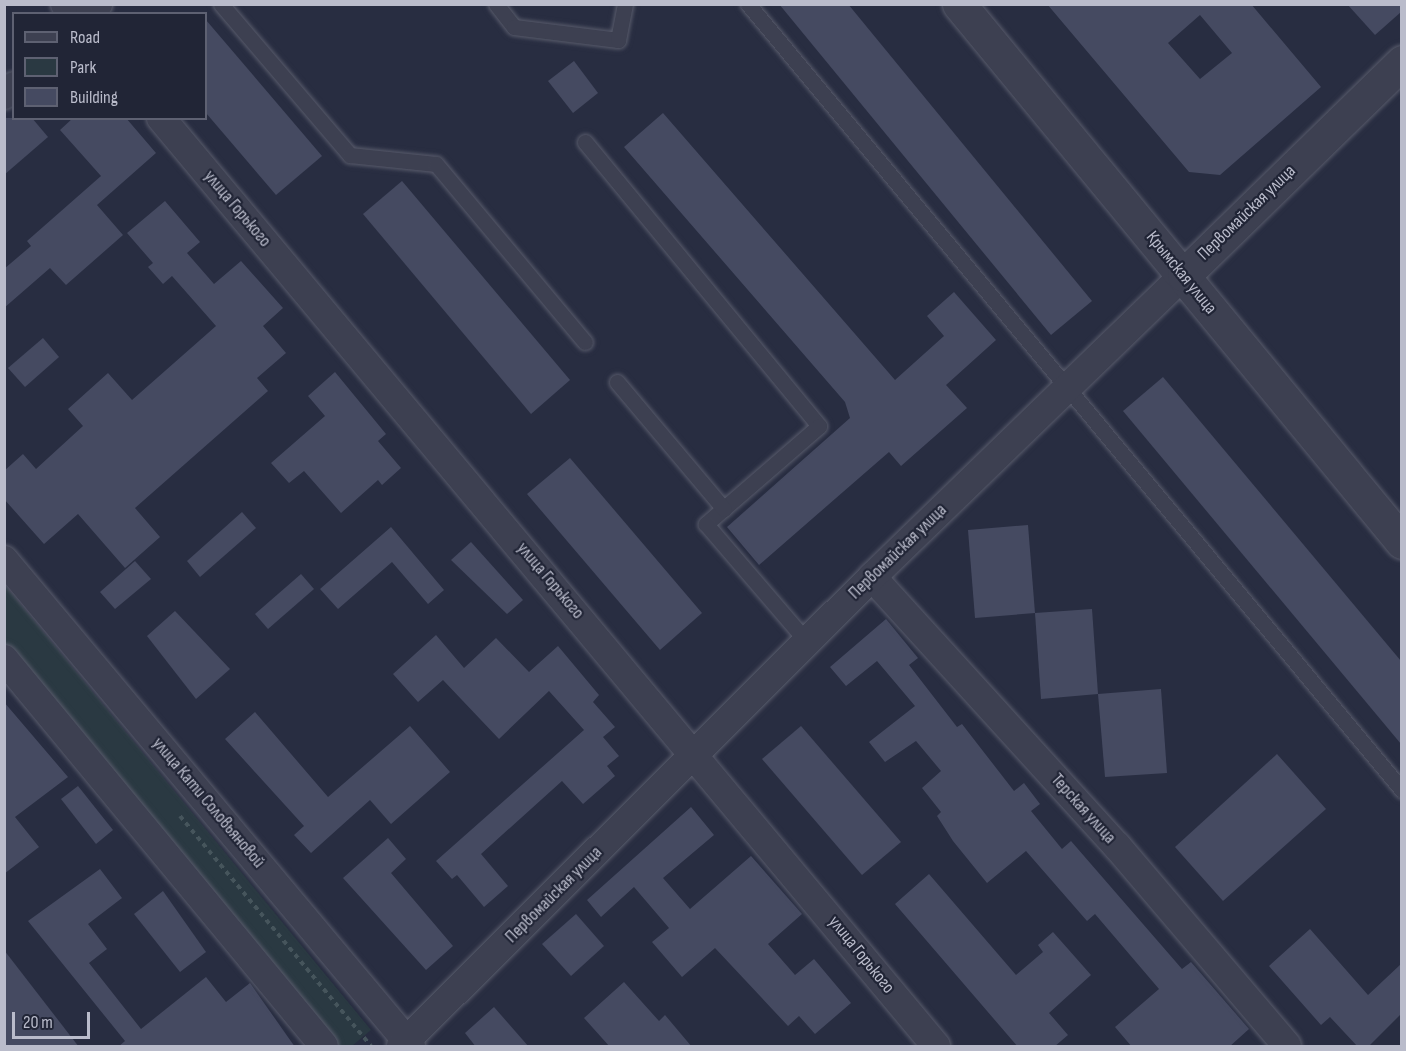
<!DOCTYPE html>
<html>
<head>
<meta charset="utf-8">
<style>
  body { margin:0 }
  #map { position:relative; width:1406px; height:1051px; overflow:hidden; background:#282d41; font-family:"Sofia Sans Condensed",sans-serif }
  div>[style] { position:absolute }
  .green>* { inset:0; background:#2a3942 }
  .building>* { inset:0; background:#454a61 }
  .path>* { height:4px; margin-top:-2px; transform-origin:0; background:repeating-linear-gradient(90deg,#46555c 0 4.5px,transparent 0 9px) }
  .roads { filter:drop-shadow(0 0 2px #585b6b) drop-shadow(0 0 2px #585b6b) }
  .service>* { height:15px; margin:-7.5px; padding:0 7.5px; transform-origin:7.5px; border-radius:7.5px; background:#3d4051 }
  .minor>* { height:28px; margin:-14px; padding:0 14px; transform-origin:14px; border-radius:14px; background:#3d4051 }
  .tertiary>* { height:33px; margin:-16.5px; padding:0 16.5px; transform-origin:16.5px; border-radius:16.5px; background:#3d4051 }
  span { translate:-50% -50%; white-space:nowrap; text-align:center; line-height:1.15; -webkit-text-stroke:4.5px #212536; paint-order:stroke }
  .street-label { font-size:18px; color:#babccb }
  .frame { position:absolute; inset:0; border:6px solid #babccb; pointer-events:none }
  .legend { position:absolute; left:12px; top:12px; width:195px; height:108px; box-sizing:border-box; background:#212536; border:2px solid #5e6172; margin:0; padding:8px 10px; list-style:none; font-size:18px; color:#babccb }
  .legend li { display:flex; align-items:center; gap:12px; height:30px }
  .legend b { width:30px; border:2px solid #5e6172 }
  .scale { position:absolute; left:12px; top:1012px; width:78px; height:27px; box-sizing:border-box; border:3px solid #babccb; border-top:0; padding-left:8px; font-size:18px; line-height:21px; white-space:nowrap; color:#babccb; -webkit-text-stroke:4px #212536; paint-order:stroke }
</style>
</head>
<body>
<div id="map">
  <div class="green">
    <div style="clip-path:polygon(4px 584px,371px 1030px,352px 1046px,339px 1046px,5px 643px)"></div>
  </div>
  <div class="building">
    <div style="clip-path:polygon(779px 4px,848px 4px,1092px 301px,1051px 335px)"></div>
    <div style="clip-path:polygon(evenodd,1047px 4px,1251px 4px,1321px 87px,1220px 175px,1189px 172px,1047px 4px,1200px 15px,1232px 53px,1200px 79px,1168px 43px,1200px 15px)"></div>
    <div style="clip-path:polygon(1347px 4px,1401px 4px,1401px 12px,1375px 35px)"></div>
    <div style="clip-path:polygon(206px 20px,322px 156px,276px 195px,206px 113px)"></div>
    <div style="clip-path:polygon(574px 61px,598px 93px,573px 113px,548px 81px)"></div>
    <div style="clip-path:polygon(663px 113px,895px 380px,944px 336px,927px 316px,954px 292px,996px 340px,946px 385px,967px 408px,901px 466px,889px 452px,759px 565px,727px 527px,850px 418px,845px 402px,624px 147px)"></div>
    <div style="clip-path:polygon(4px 118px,32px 118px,48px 137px,4px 175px)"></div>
    <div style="clip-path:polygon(73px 118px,126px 118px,156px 153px,97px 205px,123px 235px,66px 285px,50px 268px,4px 308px,4px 269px,31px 246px,27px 241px,101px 176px,60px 130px)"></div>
    <div style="clip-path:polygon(402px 181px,570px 380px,531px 414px,363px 214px)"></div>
    <div style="clip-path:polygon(165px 201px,200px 242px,187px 253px,214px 284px,241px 261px,283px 308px,263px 326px,286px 353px,257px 378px,268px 391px,135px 508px,160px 537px,125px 568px,78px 514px,44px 544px,4px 499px,4px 471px,23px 454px,36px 469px,83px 426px,68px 409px,108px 373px,132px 400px,216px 326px,172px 276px,163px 284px,148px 267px,153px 263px,127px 233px)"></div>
    <div style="clip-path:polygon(43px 338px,59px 357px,25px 387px,8px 368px)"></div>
    <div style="clip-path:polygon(335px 372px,386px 434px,378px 441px,401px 468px,382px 485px,378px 480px,341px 513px,304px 471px,289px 483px,271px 463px,325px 416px,308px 396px)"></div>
    <div style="clip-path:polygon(1163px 377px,1401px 661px,1401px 744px,1123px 411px)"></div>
    <div style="clip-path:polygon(570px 458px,702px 613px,660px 650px,527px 494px)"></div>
    <div style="clip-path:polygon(242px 512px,256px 528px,200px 577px,187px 561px)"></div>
    <div style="clip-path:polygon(1028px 525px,1035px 613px,975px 618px,968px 530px)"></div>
    <div style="clip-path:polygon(391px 527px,444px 590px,428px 604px,392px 562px,338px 609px,320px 589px)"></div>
    <div style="clip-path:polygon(471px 542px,523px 600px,507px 614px,451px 560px)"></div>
    <div style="clip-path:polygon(135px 561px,151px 579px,115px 609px,100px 592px)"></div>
    <div style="clip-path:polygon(301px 574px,314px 589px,268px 629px,255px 614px)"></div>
    <div style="clip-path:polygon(1092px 609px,1098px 694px,1041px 699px,1035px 613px)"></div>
    <div style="clip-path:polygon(175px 611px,230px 669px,196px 699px,147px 636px)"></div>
    <div style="clip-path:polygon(886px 619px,918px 658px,909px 665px,957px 727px,962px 724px,1014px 791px,1024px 783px,1040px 804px,1031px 811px,1062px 849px,1071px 841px,1182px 969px,1191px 962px,1249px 1029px,1229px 1047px,1132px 1047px,1115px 1027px,1159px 989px,1095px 914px,1087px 921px,1026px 851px,987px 883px,953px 841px,937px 816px,941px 812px,922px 788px,941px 771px,916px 741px,885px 762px,869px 742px,915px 706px,877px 661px,846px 686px,830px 667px)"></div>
    <div style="clip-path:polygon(436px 635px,464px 668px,496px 638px,529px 672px,558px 646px,599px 695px,593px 702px,615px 727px,603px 737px,619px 756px,607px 766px,615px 776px,583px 804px,562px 781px,481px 854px,508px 886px,484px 907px,457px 875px,452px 879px,436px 861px,584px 730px,549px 691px,499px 739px,443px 680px,418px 702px,393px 674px)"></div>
    <div style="clip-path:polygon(1161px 689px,1167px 773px,1105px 777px,1098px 694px)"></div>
    <div style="clip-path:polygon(4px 702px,68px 777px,15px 817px,39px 847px,4px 874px)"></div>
    <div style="clip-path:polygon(255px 712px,328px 797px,410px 726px,450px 772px,391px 824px,370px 800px,311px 853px,294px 835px,304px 826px,225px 739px)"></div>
    <div style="clip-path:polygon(801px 726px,901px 842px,862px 875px,762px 759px)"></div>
    <div style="clip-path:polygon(1277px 754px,1326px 809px,1223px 901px,1175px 847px)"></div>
    <div style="clip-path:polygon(78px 786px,113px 830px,96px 844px,61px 799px)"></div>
    <div style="clip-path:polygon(691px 807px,714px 835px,663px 878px,690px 909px,751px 856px,802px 914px,768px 944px,795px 975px,814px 959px,851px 1003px,815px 1034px,799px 1016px,788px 1026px,715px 948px,682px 977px,652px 942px,669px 928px,634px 887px,601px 917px,587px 900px)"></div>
    <div style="clip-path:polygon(388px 838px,406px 859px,391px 873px,453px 946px,426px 970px,343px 878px)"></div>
    <div style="clip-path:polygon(100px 869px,122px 898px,88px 924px,107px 949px,89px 963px,141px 1029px,206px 977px,226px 1002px,250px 983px,295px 1047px,118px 1047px,125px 1041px,28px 921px)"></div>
    <div style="clip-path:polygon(929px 874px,1016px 975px,1043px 952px,1038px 945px,1053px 932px,1091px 975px,1049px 1013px,1068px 1035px,1054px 1047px,1018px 1047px,895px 904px)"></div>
    <div style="clip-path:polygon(163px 891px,206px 952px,180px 972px,134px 914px)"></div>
    <div style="clip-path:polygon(576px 914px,604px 946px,571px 976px,542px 944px)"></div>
    <div style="clip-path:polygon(1310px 929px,1368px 995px,1401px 964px,1401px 1014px,1368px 1047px,1358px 1047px,1330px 1017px,1321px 1025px,1269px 966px)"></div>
    <div style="clip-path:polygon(4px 950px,79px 1047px,4px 1047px)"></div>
    <div style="clip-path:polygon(624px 982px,659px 1021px,665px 1015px,692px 1047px,610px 1047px,584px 1018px)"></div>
    <div style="clip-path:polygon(494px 1007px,529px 1047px,476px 1047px,465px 1033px)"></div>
  </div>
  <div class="path">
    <div style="left:180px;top:816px;width:299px;rotate:50.3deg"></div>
  </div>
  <div class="roads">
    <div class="service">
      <div style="left:221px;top:4px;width:199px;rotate:49.5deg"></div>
      <div style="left:350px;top:155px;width:86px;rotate:6deg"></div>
      <div style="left:436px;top:164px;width:232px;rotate:50.1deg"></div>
      <div style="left:496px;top:4px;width:29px;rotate:52deg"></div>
      <div style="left:514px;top:27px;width:105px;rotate:7.1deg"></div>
      <div style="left:618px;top:40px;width:37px;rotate:-79deg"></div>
      <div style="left:748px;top:4px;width:1023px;rotate:50.24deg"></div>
      <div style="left:585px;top:142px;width:368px;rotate:50.5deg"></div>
      <div style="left:819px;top:426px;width:150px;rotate:139.1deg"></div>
      <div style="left:706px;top:524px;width:155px;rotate:49.4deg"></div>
      <div style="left:617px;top:382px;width:166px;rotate:49.9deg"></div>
    </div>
    <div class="minor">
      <div style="left:65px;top:4px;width:12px;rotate:55deg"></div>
      <div style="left:90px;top:14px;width:13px;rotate:-51deg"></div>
      <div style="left:4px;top:95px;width:13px;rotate:-42deg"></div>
      <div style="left:161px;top:118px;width:1209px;rotate:50.13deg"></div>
      <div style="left:4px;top:560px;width:634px;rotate:50.06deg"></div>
      <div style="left:872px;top:577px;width:364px;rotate:47.7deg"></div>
      <div style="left:1117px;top:846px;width:262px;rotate:49.6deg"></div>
      <div style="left:4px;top:659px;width:502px;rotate:50.41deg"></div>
      <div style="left:401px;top:1046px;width:665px;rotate:-44.88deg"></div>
      <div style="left:872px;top:577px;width:434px;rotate:-44.1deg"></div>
    </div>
    <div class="tertiary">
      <div style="left:959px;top:4px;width:697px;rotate:50.53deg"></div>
      <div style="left:1184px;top:275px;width:305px;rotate:-44.3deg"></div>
    </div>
  </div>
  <div class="street-label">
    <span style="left:237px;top:209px;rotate:50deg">улица Горького</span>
    <span style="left:1247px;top:213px;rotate:-44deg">Первомайская улица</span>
    <span style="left:1181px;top:273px;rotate:51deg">Крымская улица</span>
    <span style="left:898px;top:552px;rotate:-44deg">Первомайская улица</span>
    <span style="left:550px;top:581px;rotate:50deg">улица Горького</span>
    <span style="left:208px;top:803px;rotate:50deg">улица Кати Соловьяновой</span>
    <span style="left:1083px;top:809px;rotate:48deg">Терская улица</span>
    <span style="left:554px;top:895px;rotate:-45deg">Первомайская улица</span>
    <span style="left:861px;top:955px;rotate:51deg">улица Горького</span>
  </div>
  <div class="frame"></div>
  <ul class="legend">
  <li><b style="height:8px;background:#3d4051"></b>Road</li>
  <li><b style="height:16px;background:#2a3942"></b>Park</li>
  <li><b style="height:16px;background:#454a61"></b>Building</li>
  </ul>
  <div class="scale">20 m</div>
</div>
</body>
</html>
